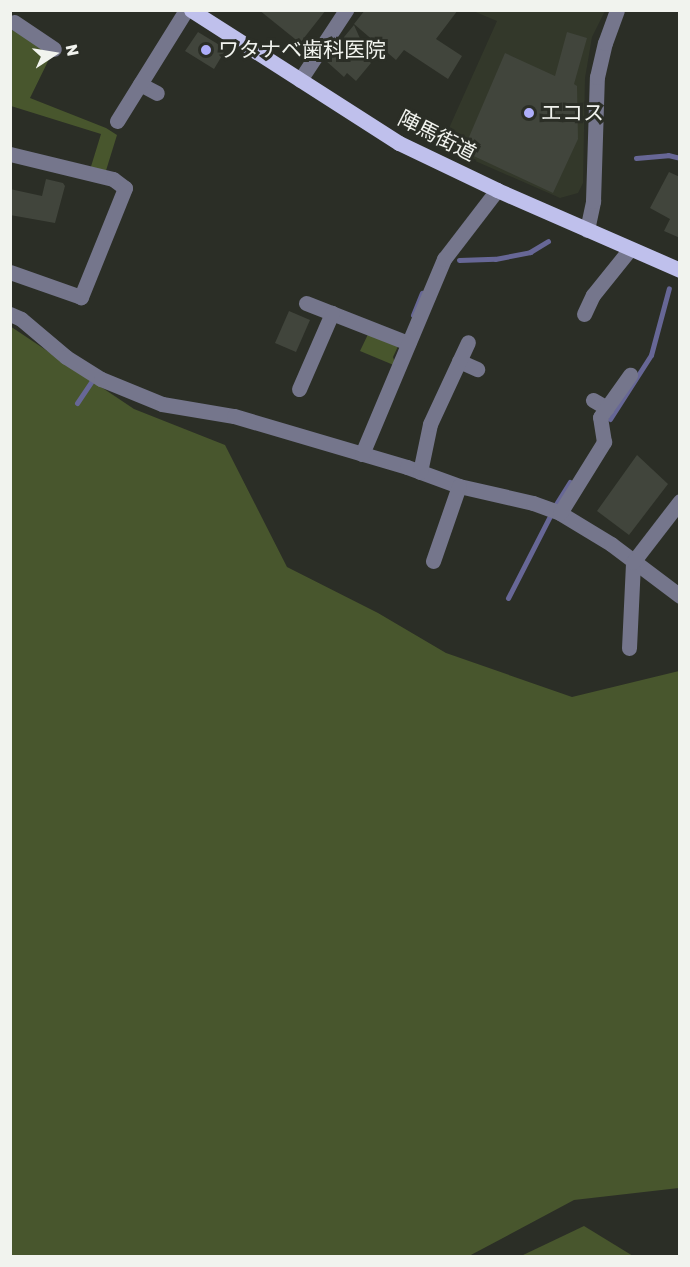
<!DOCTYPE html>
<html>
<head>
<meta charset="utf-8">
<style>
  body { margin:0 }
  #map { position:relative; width:690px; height:1267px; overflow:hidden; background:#2b2e26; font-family:Rubik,"Noto Sans JP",sans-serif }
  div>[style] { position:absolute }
  .built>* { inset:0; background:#33382a }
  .green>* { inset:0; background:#48562d }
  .stream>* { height:5px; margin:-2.5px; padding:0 2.5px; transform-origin:2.5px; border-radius:2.5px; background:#676796 }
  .building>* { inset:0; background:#41453c }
  .minor>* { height:15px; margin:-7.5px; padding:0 7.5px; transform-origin:7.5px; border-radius:7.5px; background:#75768c }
  .major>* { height:15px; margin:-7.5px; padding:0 7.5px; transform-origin:7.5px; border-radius:7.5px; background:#bfc0ec }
  .dots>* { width:16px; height:16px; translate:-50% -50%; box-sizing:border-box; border:3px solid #2b2e26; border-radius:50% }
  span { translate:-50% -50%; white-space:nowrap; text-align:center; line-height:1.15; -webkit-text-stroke:6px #2b2e26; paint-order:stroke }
  .poi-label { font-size:21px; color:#f1f3ee }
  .left { translate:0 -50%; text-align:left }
  .street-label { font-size:21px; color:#f1f3ee }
  .frame { position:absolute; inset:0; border:12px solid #f1f3ee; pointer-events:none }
  .north { position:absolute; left:24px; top:24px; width:60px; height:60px; -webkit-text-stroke:4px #2b2e26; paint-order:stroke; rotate:78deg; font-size:16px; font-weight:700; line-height:24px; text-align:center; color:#f1f3ee }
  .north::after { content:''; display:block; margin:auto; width:21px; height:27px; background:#f1f3ee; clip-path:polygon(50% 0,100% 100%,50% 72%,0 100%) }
</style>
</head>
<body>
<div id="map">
  <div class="built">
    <div style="clip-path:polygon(473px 11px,605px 11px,592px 37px,585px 78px,583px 183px,578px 193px,560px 198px,441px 146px,497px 21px)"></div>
  </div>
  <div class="green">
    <div style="clip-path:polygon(10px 29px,54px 49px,30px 98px,106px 128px,117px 135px,104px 177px,89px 173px,101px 134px,11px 106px)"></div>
    <div style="clip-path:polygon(10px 326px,134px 409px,225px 445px,287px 567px,378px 613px,446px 653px,572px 697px,679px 671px,679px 1188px,574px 1200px,469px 1256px,11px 1256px)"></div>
    <div style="clip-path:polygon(371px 328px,401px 340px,393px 357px,396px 366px,360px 351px)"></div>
    <div style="clip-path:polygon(584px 1226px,633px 1256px,521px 1256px)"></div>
  </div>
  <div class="stream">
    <div style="left:636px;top:158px;width:32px;rotate:-5deg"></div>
    <div style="left:668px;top:155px;width:12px;rotate:14deg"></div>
    <div style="left:459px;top:260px;width:36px;rotate:-2deg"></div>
    <div style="left:495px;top:259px;width:36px;rotate:-11deg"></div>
    <div style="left:530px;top:252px;width:21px;rotate:-31deg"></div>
    <div style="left:413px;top:315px;width:24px;rotate:-68deg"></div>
    <div style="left:77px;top:403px;width:29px;rotate:-56deg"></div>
    <div style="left:610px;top:419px;width:76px;rotate:-57.4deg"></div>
    <div style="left:651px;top:355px;width:69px;rotate:-75deg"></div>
    <div style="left:556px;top:504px;width:26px;rotate:-58deg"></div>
    <div style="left:508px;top:598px;width:94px;rotate:-62.9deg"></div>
  </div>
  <div class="building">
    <div style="clip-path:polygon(259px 10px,326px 10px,300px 43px)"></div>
    <div style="clip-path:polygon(365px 10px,458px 10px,436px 39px,462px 56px,448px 79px,404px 50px,396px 60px,354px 24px)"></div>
    <div style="clip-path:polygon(354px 25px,371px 63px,356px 81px,347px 73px,344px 77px,325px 60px)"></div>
    <div style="clip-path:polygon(198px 32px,226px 49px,214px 69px,185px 51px)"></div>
    <div style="clip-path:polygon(567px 32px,587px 38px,574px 84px,577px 86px,578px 139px,553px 193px,463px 151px,505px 53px,555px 76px)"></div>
    <div style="clip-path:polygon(669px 172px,680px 177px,680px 238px,664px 231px,670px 219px,650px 208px)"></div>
    <div style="clip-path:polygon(46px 179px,63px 183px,65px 186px,55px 223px,10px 215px,10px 189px,42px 196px)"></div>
    <div style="clip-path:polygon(289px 311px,310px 320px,296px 352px,275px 343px)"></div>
    <div style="clip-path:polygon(637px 455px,668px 484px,629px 535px,597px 511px)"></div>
  </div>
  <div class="minor">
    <div style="left:14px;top:22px;width:48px;rotate:34deg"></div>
    <div style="left:300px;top:80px;width:84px;rotate:-56.7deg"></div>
    <div style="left:140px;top:84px;width:19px;rotate:28deg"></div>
    <div style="left:117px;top:121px;width:131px;rotate:-58.1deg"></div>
    <div style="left:10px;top:154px;width:106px;rotate:13.6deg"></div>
    <div style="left:113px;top:179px;width:15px;rotate:37deg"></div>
    <div style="left:125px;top:188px;width:118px;rotate:112deg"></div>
    <div style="left:81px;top:297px;width:75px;rotate:-160.6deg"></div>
    <div style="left:587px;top:230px;width:30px;rotate:-78deg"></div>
    <div style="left:593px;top:201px;width:124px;rotate:-88.2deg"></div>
    <div style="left:597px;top:77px;width:35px;rotate:-77deg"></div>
    <div style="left:605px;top:43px;width:35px;rotate:-70deg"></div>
    <div style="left:306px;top:303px;width:110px;rotate:21.4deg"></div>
    <div style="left:10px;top:314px;width:12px;rotate:24deg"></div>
    <div style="left:21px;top:319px;width:59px;rotate:40.2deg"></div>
    <div style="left:66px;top:357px;width:41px;rotate:32.2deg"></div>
    <div style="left:101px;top:379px;width:66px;rotate:22.3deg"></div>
    <div style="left:162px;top:404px;width:73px;rotate:9.5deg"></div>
    <div style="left:234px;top:416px;width:180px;rotate:16.4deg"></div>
    <div style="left:407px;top:467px;width:55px;rotate:20.1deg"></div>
    <div style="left:459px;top:486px;width:76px;rotate:12.9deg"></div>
    <div style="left:533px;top:503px;width:29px;rotate:20deg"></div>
    <div style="left:560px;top:513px;width:60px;rotate:31.3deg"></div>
    <div style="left:611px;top:544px;width:86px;rotate:37deg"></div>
    <div style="left:584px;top:314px;width:21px;rotate:-65deg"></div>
    <div style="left:593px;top:295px;width:59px;rotate:-51.2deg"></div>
    <div style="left:459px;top:361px;width:20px;rotate:24deg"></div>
    <div style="left:299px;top:389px;width:83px;rotate:-66.5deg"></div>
    <div style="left:593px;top:400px;width:16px;rotate:30deg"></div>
    <div style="left:362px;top:454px;width:212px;rotate:-67.2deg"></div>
    <div style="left:444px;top:259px;width:87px;rotate:-52.5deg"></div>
    <div style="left:420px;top:472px;width:49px;rotate:-78.2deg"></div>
    <div style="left:430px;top:424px;width:90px;rotate:-65.1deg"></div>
    <div style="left:560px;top:513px;width:84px;rotate:-58.2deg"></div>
    <div style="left:604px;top:442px;width:25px;rotate:-99deg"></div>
    <div style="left:600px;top:417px;width:52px;rotate:-54.5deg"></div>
    <div style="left:433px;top:561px;width:79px;rotate:-70.9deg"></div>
    <div style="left:629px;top:648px;width:86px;rotate:-87.3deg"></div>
    <div style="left:633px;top:562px;width:77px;rotate:-52.4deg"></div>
  </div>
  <div class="major">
    <div style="left:191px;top:10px;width:247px;rotate:32.6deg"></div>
    <div style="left:399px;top:143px;width:109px;rotate:25.6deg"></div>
    <div style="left:497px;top:190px;width:200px;rotate:23.6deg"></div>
  </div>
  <div class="dots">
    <div style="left:206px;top:50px;background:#aeaefa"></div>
    <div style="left:529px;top:113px;background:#aeaefa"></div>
  </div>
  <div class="poi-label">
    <span class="left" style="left:218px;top:50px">ワタナベ歯科医院</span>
    <span class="left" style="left:541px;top:113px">エコス</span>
  </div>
  <div class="street-label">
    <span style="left:437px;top:136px;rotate:27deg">陣馬街道</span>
  </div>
  <div class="frame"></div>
  <div class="north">N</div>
</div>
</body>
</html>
